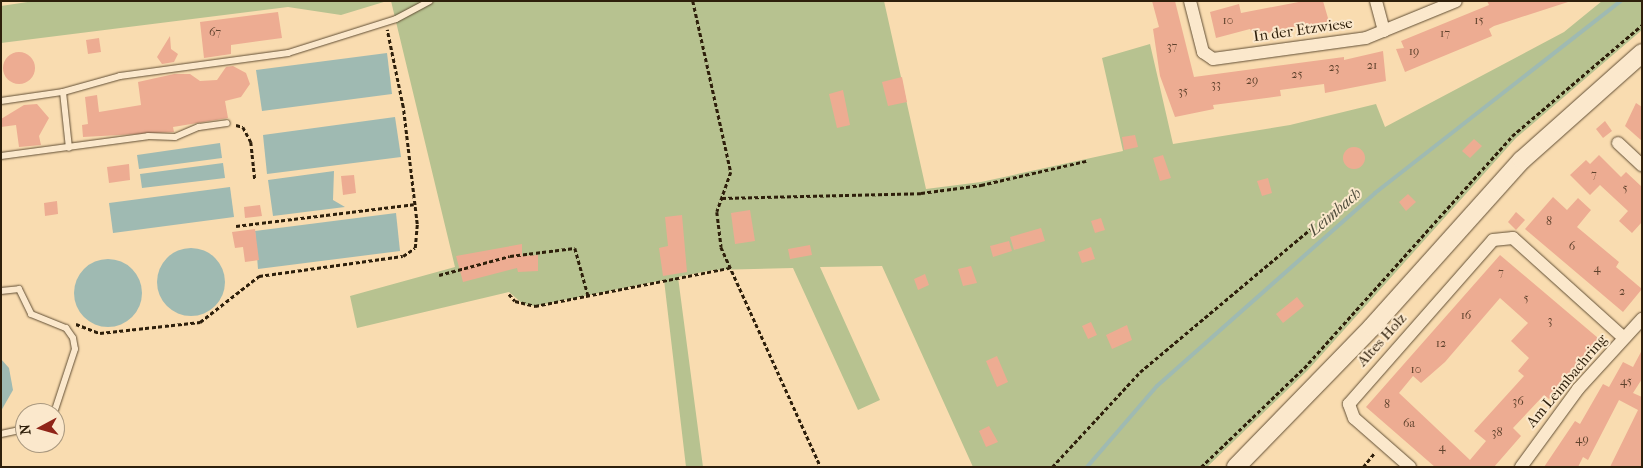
<!DOCTYPE html>
<html>
<head>
<meta charset="utf-8">
<style>
  body { margin:0 }
  #map { position:relative; width:1643px; height:468px; overflow:hidden; background:#f9dcb0; font-family:"IM FELL French Canon",serif }
  div>[style] { position:absolute }
  .green>* { inset:0; background:#b7c290 }
  .water>* { inset:0; background:#9fbab2 }
  .round { border-radius:50% }
  .stream>* { height:4px; margin:-2px; padding:0 2px; transform-origin:2px; border-radius:2px; background:#9fbab2 }
  .building>* { inset:0; background:#edac92 }
  .path>* { height:2.5px; margin-top:-1.25px; transform-origin:0; background:repeating-linear-gradient(90deg,#2e1f0b 0 4px,transparent 0 6.5px) }
  .roads { filter:drop-shadow(0 0 1px #614e34) drop-shadow(0 0 1px #614e34) }
  .service>* { height:6px; margin:-3px; padding:0 3px; transform-origin:3px; border-radius:3px; background:#fbe8cc }
  .minor>* { height:12px; margin:-6px; padding:0 6px; transform-origin:6px; border-radius:6px; background:#fbe8cc }
  .secondary>* { height:18px; margin:-9px; padding:0 9px; transform-origin:9px; border-radius:9px; background:#fbe8cc }
  span { translate:-50% -50%; white-space:nowrap; text-align:center; line-height:1.15; -webkit-text-stroke:4px #fbe8cc; paint-order:stroke }
  .number-label { font-size:12px; color:#5e422d }
  .number-label span { -webkit-text-stroke-width:0 }
  .street-label { font-size:15px; color:#2e1f0b }
  .water-label { font-size:16px; color:#504e3d; font-style:italic }
  .frame { position:absolute; inset:0; border:2px solid #2e1f0b; pointer-events:none }
  .north { position:absolute; left:15px; top:403px; width:50px; height:50px; box-sizing:border-box; background:#fbe8cc; border:1px solid #a9987f; border-radius:50%; rotate:264deg; font-size:14px; font-weight:700; line-height:20px; text-align:center; color:#2e1f0b }
  .north::after { content:''; display:block; margin:auto; width:18px; height:22px; background:#8f2418; clip-path:polygon(50% 0,100% 100%,50% 72%,0 100%) }
</style>
</head>
<body>
<div id="map">
  <div class="green">
    <div style="clip-path:polygon(34px 1px,387px 1px,341px 15px,288px 7px,1px 43px,1px 6px)"></div>
    <div style="clip-path:polygon(391px 1px,884px 1px,926px 189px,981px 182px,1123px 151px,1102px 58px,1150px 44px,1173px 144px,1290px 125px,1376px 104px,1385px 127px,1564px 32px,1602px 1px,1642px 1px,1642px 30px,1516px 138px,1308px 370px,1207px 467px,973px 467px,882px 266px,820px 267px,880px 400px,858px 410px,793px 268px,713px 270px,678px 277px,703px 467px,686px 467px,664px 280px,535px 306px,523px 304px,509px 292px,357px 328px,350px 296px,455px 267px)"></div>
  </div>
  <div class="water">
    <div style="clip-path:polygon(387px 53px,392px 94px,262px 111px,256px 70px)"></div>
    <div style="clip-path:polygon(395px 117px,401px 157px,267px 174px,263px 135px)"></div>
    <div style="clip-path:polygon(220px 143px,222px 158px,139px 169px,137px 155px)"></div>
    <div style="clip-path:polygon(223px 163px,225px 178px,142px 188px,140px 174px)"></div>
    <div style="clip-path:polygon(334px 171px,333px 200px,345px 207px,273px 216px,268px 180px)"></div>
    <div style="clip-path:polygon(230px 187px,234px 217px,113px 233px,109px 203px)"></div>
    <div style="clip-path:polygon(396px 213px,400px 251px,258px 269px,255px 231px)"></div>
    <div class="round" style="left:157px;top:248px;width:68px;height:68px"></div>
    <div class="round" style="left:74px;top:259px;width:68px;height:68px"></div>
    <div style="clip-path:polygon(1px 359px,9px 368px,13px 390px,1px 411px)"></div>
  </div>
  <div class="stream">
    <div style="left:1087px;top:467px;width:107px;rotate:-49.2deg"></div>
    <div style="left:1157px;top:386px;width:291px;rotate:-41.5deg"></div>
    <div style="left:1375px;top:193px;width:312px;rotate:-38deg"></div>
  </div>
  <div class="building">
    <div style="clip-path:polygon(1152px 1px,1175px 1px,1194px 77px,1344px 57px,1344px 60px,1383px 51px,1386px 81px,1325px 93px,1324px 84px,1280px 90px,1281px 96px,1213px 105px,1214px 109px,1175px 117px,1160px 76px,1153px 29px,1159px 27px)"></div>
    <div style="clip-path:polygon(1304px 1px,1323px 1px,1330px 25px,1300px 32px,1298px 26px,1255px 36px,1250px 29px,1216px 38px,1210px 12px,1239px 4px,1241px 13px)"></div>
    <div style="clip-path:polygon(1487px 1px,1568px 2px,1494px 26px,1489px 29px,1492px 36px,1405px 72px,1396px 49px,1404px 48px,1401px 41px,1489px 5px)"></div>
    <div style="clip-path:polygon(278px 12px,282px 38px,231px 45px,231px 54px,204px 58px,200px 22px)"></div>
    <div style="clip-path:polygon(170px 36px,171px 49px,178px 54px,174px 62px,162px 64px,157px 57px)"></div>
    <div style="clip-path:polygon(99px 38px,101px 52px,88px 54px,86px 40px)"></div>
    <div class="round" style="left:3px;top:52px;width:32px;height:32px"></div>
    <div style="clip-path:polygon(233px 66px,246px 73px,250px 84px,241px 97px,225px 101px,228px 118px,173px 127px,174px 132px,83px 137px,82px 125px,88px 124px,85px 97px,97px 95px,99px 112px,141px 105px,138px 82px,174px 74px,190px 74px,200px 81px,217px 80px,226px 67px)"></div>
    <div style="clip-path:polygon(902px 77px,907px 102px,888px 106px,882px 82px)"></div>
    <div style="clip-path:polygon(843px 90px,850px 125px,837px 128px,829px 94px)"></div>
    <div style="clip-path:polygon(1636px 103px,1642px 107px,1642px 141px,1625px 126px)"></div>
    <div style="clip-path:polygon(37px 104px,49px 118px,39px 136px,41px 145px,19px 147px,16px 125px,1px 127px,1px 119px,24px 105px)"></div>
    <div style="clip-path:polygon(1605px 121px,1612px 131px,1603px 138px,1596px 129px)"></div>
    <div style="clip-path:polygon(1135px 135px,1138px 147px,1124px 150px,1122px 137px)"></div>
    <div style="clip-path:polygon(1474px 139px,1482px 146px,1470px 158px,1462px 151px)"></div>
    <div class="round" style="left:1343px;top:147px;width:22px;height:22px"></div>
    <div style="clip-path:polygon(1163px 155px,1171px 178px,1160px 181px,1153px 158px)"></div>
    <div style="clip-path:polygon(1599px 155px,1621px 177px,1626px 172px,1642px 187px,1642px 222px,1632px 233px,1619px 221px,1628px 211px,1600px 185px,1590px 195px,1570px 175px,1586px 160px,1590px 164px)"></div>
    <div style="clip-path:polygon(129px 164px,130px 180px,109px 183px,107px 167px)"></div>
    <div style="clip-path:polygon(354px 175px,356px 193px,343px 195px,341px 176px)"></div>
    <div style="clip-path:polygon(1268px 178px,1272px 193px,1262px 196px,1257px 181px)"></div>
    <div style="clip-path:polygon(1408px 194px,1416px 202px,1406px 211px,1399px 202px)"></div>
    <div style="clip-path:polygon(1553px 197px,1567px 210px,1578px 198px,1591px 210px,1577px 227px,1619px 262px,1616px 267px,1642px 289px,1623px 312px,1525px 229px)"></div>
    <div style="clip-path:polygon(57px 201px,58px 214px,45px 216px,44px 203px)"></div>
    <div style="clip-path:polygon(260px 205px,262px 216px,245px 218px,244px 207px)"></div>
    <div style="clip-path:polygon(750px 210px,755px 241px,735px 244px,731px 213px)"></div>
    <div style="clip-path:polygon(1516px 212px,1525px 220px,1516px 230px,1508px 222px)"></div>
    <div style="clip-path:polygon(682px 215px,687px 272px,663px 276px,659px 248px,668px 246px,665px 217px)"></div>
    <div style="clip-path:polygon(1101px 218px,1105px 230px,1095px 233px,1091px 221px)"></div>
    <div style="clip-path:polygon(1041px 228px,1045px 241px,1014px 250px,1010px 237px)"></div>
    <div style="clip-path:polygon(255px 229px,259px 260px,245px 262px,243px 247px,235px 248px,232px 232px)"></div>
    <div style="clip-path:polygon(1009px 241px,1012px 251px,993px 257px,990px 246px)"></div>
    <div style="clip-path:polygon(522px 244px,522px 256px,538px 255px,538px 271px,518px 272px,517px 268px,463px 282px,456px 256px)"></div>
    <div style="clip-path:polygon(810px 245px,812px 255px,790px 259px,788px 249px)"></div>
    <div style="clip-path:polygon(1091px 247px,1095px 259px,1082px 263px,1078px 252px)"></div>
    <div style="clip-path:polygon(evenodd,1500px 255px,1598px 338px,1549px 399px,1544px 395px,1513px 428px,1521px 436px,1494px 467px,1435px 467px,1366px 407px,1500px 255px,1500px 298px,1528px 323px,1511px 341px,1529px 358px,1518px 371px,1524px 376px,1474px 431px,1486px 441px,1470px 460px,1399px 393px,1413px 376px,1421px 383px,1445px 362px,1500px 298px)"></div>
    <div style="clip-path:polygon(971px 266px,977px 283px,963px 286px,958px 269px)"></div>
    <div style="clip-path:polygon(925px 274px,929px 285px,918px 290px,914px 279px)"></div>
    <div style="clip-path:polygon(1297px 297px,1304px 306px,1283px 323px,1276px 314px)"></div>
    <div style="clip-path:polygon(1091px 322px,1097px 335px,1088px 339px,1082px 326px)"></div>
    <div style="clip-path:polygon(1127px 325px,1132px 340px,1112px 349px,1106px 335px)"></div>
    <div style="clip-path:polygon(1642px 350px,1642px 379px,1633px 393px,1642px 397px,1642px 467px,1610px 467px,1638px 410px,1619px 400px,1588px 460px,1583px 457px,1578px 467px,1544px 467px,1575px 421px,1580px 424px,1603px 384px,1609px 387px,1623px 362px,1633px 367px)"></div>
    <div style="clip-path:polygon(997px 356px,1008px 382px,997px 387px,986px 361px)"></div>
    <div style="clip-path:polygon(989px 426px,998px 442px,986px 447px,979px 431px)"></div>
  </div>
  <div class="path">
    <div style="left:693px;top:1px;width:175px;rotate:77.5deg"></div>
    <div style="left:731px;top:172px;width:42px;rotate:109.3deg"></div>
    <div style="left:717px;top:212px;width:35px;rotate:83deg"></div>
    <div style="left:721px;top:247px;width:242px;rotate:65.6deg"></div>
    <div style="left:236px;top:125px;width:7px;rotate:16deg"></div>
    <div style="left:243px;top:127px;width:17px;rotate:62deg"></div>
    <div style="left:251px;top:142px;width:38px;rotate:84deg"></div>
    <div style="left:722px;top:198px;width:199px;rotate:-1.4deg"></div>
    <div style="left:921px;top:193px;width:61px;rotate:-7.6deg"></div>
    <div style="left:981px;top:185px;width:108px;rotate:-12.9deg"></div>
    <div style="left:236px;top:226px;width:179px;rotate:-7deg"></div>
    <div style="left:439px;top:275px;width:73px;rotate:-15deg"></div>
    <div style="left:510px;top:256px;width:65px;rotate:-7deg"></div>
    <div style="left:575px;top:248px;width:49px;rotate:74.5deg"></div>
    <div style="left:509px;top:294px;width:9px;rotate:49deg"></div>
    <div style="left:515px;top:301px;width:21px;rotate:14deg"></div>
    <div style="left:535px;top:306px;width:198px;rotate:-11.1deg"></div>
    <div style="left:76px;top:324px;width:26px;rotate:21deg"></div>
    <div style="left:100px;top:333px;width:101px;rotate:-6.3deg"></div>
    <div style="left:200px;top:322px;width:75px;rotate:-37.9deg"></div>
    <div style="left:259px;top:276px;width:145px;rotate:-7.9deg"></div>
    <div style="left:403px;top:256px;width:14px;rotate:-34deg"></div>
    <div style="left:415px;top:248px;width:24px;rotate:-85deg"></div>
    <div style="left:417px;top:224px;width:118px;rotate:-96.8deg"></div>
    <div style="left:403px;top:107px;width:79px;rotate:-101.7deg"></div>
    <div style="left:1052px;top:467px;width:129px;rotate:-47.2deg"></div>
    <div style="left:1140px;top:372px;width:227px;rotate:-40deg"></div>
    <div style="left:1201px;top:467px;width:143px;rotate:-43.9deg"></div>
    <div style="left:1304px;top:368px;width:312px;rotate:-48.1deg"></div>
    <div style="left:1512px;top:136px;width:171px;rotate:-40.5deg"></div>
    <div style="left:1363px;top:467px;width:19px;rotate:-51deg"></div>
  </div>
  <div class="roads">
    <div class="service">
      <div style="left:63px;top:92px;width:56px;rotate:83.9deg"></div>
      <div style="left:1px;top:101px;width:63px;rotate:-8.3deg"></div>
      <div style="left:63px;top:92px;width:59px;rotate:-15.7deg"></div>
      <div style="left:120px;top:76px;width:170px;rotate:-7.8deg"></div>
      <div style="left:288px;top:53px;width:113px;rotate:-17.5deg"></div>
      <div style="left:396px;top:19px;width:38px;rotate:-28deg"></div>
      <div style="left:1px;top:156px;width:148px;rotate:-7.7deg"></div>
      <div style="left:148px;top:136px;width:27px;rotate:2deg"></div>
      <div style="left:175px;top:137px;width:26px;rotate:-23deg"></div>
      <div style="left:199px;top:127px;width:28px;rotate:-8deg"></div>
      <div style="left:1px;top:291px;width:18px;rotate:-6deg"></div>
      <div style="left:19px;top:289px;width:28px;rotate:64deg"></div>
      <div style="left:31px;top:314px;width:38px;rotate:22deg"></div>
      <div style="left:66px;top:328px;width:12px;rotate:55deg"></div>
      <div style="left:73px;top:338px;width:11px;rotate:80deg"></div>
      <div style="left:75px;top:349px;width:67px;rotate:108.2deg"></div>
      <div style="left:1px;top:434px;width:25px;rotate:-12deg"></div>
    </div>
    <div class="minor">
      <div style="left:1190px;top:1px;width:53px;rotate:75.7deg"></div>
      <div style="left:1203px;top:52px;width:12px;rotate:35deg"></div>
      <div style="left:1213px;top:59px;width:154px;rotate:-7.8deg"></div>
      <div style="left:1366px;top:38px;width:97px;rotate:-22.3deg"></div>
      <div style="left:1376px;top:1px;width:31px;rotate:75deg"></div>
      <div style="left:1618px;top:143px;width:33px;rotate:43deg"></div>
      <div style="left:1410px;top:467px;width:74px;rotate:-138.8deg"></div>
      <div style="left:1354px;top:418px;width:15px;rotate:-110deg"></div>
      <div style="left:1349px;top:404px;width:218px;rotate:-48.7deg"></div>
      <div style="left:1493px;top:240px;width:20px;rotate:-6deg"></div>
      <div style="left:1513px;top:238px;width:149px;rotate:42deg"></div>
      <div style="left:1521px;top:467px;width:97px;rotate:-53.8deg"></div>
      <div style="left:1578px;top:389px;width:95px;rotate:-47.6deg"></div>
    </div>
    <div class="secondary">
      <div style="left:1236px;top:467px;width:195px;rotate:-45.8deg"></div>
      <div style="left:1372px;top:327px;width:224px;rotate:-48.1deg"></div>
      <div style="left:1522px;top:160px;width:161px;rotate:-41.7deg"></div>
    </div>
  </div>
  <div class="number-label">
    <span style="left:1228px;top:21px">10</span>
    <span style="left:1479px;top:21px">15</span>
    <span style="left:215px;top:33px">67</span>
    <span style="left:1445px;top:34px">17</span>
    <span style="left:1172px;top:47px">37</span>
    <span style="left:1414px;top:52px">19</span>
    <span style="left:1372px;top:66px">21</span>
    <span style="left:1334px;top:68px">23</span>
    <span style="left:1297px;top:75px">25</span>
    <span style="left:1252px;top:81px">29</span>
    <span style="left:1216px;top:85px">33</span>
    <span style="left:1183px;top:92px">35</span>
    <span style="left:1594px;top:175px">7</span>
    <span style="left:1625px;top:189px">5</span>
    <span style="left:1549px;top:222px">8</span>
    <span style="left:1572px;top:247px">6</span>
    <span style="left:1597px;top:269px">4</span>
    <span style="left:1501px;top:273px">7</span>
    <span style="left:1622px;top:292px">2</span>
    <span style="left:1526px;top:299px">5</span>
    <span style="left:1466px;top:316px">16</span>
    <span style="left:1550px;top:321px">3</span>
    <span style="left:1441px;top:344px">12</span>
    <span style="left:1416px;top:370px">10</span>
    <span style="left:1626px;top:382px">45</span>
    <span style="left:1518px;top:402px">36</span>
    <span style="left:1387px;top:405px">8</span>
    <span style="left:1409px;top:424px">6a</span>
    <span style="left:1497px;top:433px">38</span>
    <span style="left:1582px;top:440px">49</span>
    <span style="left:1442px;top:448px">4</span>
  </div>
  <div class="street-label">
    <span style="left:1303px;top:30px;rotate:-8deg">In der Etzwiese</span>
    <span style="left:1382px;top:340px;rotate:-48deg">Altes Holz</span>
    <span style="left:1567px;top:381px;rotate:-50deg">Am Leimbachring</span>
  </div>
  <div class="water-label">
    <span style="left:1335px;top:212px;rotate:-41deg">Leimbach</span>
  </div>
  <div class="frame"></div>
  <div class="north">N</div>
</div>
</body>
</html>
